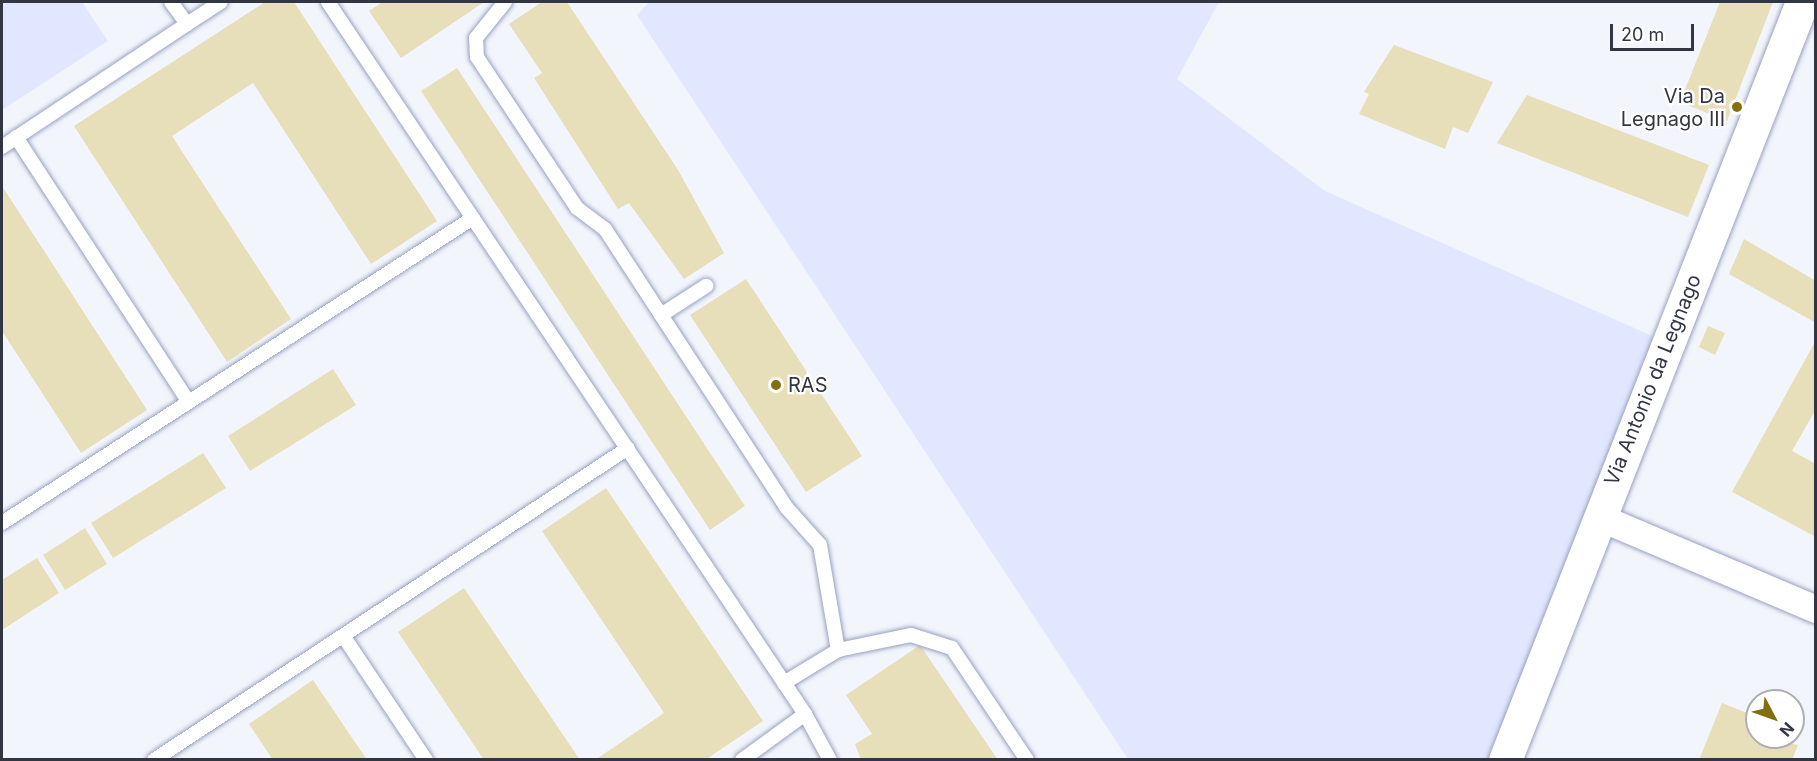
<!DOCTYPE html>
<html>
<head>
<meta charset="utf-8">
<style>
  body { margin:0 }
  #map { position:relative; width:1817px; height:761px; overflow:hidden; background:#f3f5fc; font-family:Inter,sans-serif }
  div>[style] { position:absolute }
  .green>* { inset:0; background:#e0e7ff }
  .building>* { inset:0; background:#e7deba }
  .roads { filter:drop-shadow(0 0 2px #98a1c1) drop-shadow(0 0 2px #98a1c1) }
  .lane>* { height:14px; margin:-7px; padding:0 7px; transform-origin:7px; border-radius:7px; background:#fff }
  .street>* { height:27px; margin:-13.5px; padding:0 13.5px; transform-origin:13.5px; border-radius:13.5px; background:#fff }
  .secondary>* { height:33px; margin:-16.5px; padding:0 16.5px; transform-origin:16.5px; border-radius:16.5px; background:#fff }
  .dots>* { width:16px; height:16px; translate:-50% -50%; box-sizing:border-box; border:3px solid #fff; border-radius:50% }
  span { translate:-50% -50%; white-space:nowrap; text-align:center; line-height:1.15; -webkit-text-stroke:4.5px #fff; paint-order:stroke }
  .poi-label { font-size:20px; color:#323643 }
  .right { translate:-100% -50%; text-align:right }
  .left { translate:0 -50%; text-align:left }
  .street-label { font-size:20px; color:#323643 }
  .frame { position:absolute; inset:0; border:3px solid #323643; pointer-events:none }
  .north { position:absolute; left:1745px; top:689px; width:60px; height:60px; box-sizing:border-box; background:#fff; border:2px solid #adafb4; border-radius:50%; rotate:131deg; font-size:16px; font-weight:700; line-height:24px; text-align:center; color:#323643 }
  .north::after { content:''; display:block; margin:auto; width:21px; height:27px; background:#846f0f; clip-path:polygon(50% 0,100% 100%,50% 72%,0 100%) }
  .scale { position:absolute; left:1610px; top:24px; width:84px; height:27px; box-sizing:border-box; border:3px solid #323643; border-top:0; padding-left:8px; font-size:18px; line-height:21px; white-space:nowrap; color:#323643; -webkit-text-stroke:4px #fff; paint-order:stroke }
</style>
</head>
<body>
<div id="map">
  <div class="green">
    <div style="clip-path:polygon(2px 2px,82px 2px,108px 41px,2px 110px)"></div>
    <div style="clip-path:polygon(649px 2px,1219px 2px,1177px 79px,1325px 191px,1659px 339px,1494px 759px,1128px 759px,637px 15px)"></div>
  </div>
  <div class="building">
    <div style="clip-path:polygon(265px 2px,294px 2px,437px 221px,371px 264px,253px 83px,172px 136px,291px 319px,227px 362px,74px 126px)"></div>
    <div style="clip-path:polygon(383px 2px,484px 2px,401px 58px,369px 11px)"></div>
    <div style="clip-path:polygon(542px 2px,567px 2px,678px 170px,724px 253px,684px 279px,629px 203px,618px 209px,534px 78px,542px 73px,509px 24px)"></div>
    <div style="clip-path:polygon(1720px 2px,1773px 2px,1727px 121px,1680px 102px)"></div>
    <div style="clip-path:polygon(1394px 45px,1493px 82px,1468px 133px,1453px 127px,1445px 149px,1359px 114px,1369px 94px,1364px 92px)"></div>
    <div style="clip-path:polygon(457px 68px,745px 506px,710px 530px,421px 91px)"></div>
    <div style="clip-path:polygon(1527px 95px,1709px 165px,1688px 217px,1497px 143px)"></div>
    <div style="clip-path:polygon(2px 186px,147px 410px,81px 453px,2px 331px)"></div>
    <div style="clip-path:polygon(1744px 239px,1816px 281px,1816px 323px,1729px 274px)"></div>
    <div style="clip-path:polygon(746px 279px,862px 456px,806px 492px,690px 315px)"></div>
    <div style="clip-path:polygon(1708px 326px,1725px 333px,1715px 355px,1699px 347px)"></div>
    <div style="clip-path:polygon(1816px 340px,1816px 409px,1792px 451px,1816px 464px,1816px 537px,1732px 492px)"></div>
    <div style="clip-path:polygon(333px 369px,356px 405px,250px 471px,228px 436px)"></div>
    <div style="clip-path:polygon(203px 453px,226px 488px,113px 558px,91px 523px)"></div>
    <div style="clip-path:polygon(606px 488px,763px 721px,705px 760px,595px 760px,664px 713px,542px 531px)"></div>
    <div style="clip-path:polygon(85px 528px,107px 564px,65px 590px,43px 555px)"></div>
    <div style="clip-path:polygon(37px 558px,59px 593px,2px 630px,2px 580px)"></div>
    <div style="clip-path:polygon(464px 588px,580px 760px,484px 760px,398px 632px)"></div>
    <div style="clip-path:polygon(920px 645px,998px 760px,861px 760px,855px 744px,872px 734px,846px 695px)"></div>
    <div style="clip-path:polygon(313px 680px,367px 760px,273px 760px,249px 724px)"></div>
    <div style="clip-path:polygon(1722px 703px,1757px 717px,1757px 737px,1798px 745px,1792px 760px,1699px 760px)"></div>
  </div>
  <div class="roads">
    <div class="lane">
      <div style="left:328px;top:2px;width:857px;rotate:56.18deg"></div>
      <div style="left:505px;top:2px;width:46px;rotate:128.9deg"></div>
      <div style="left:476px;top:38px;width:19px;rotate:87deg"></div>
      <div style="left:477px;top:57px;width:181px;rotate:56.5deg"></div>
      <div style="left:577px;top:208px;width:35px;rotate:37deg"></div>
      <div style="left:605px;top:229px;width:332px;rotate:56.9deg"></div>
      <div style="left:786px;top:507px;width:51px;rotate:48.2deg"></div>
      <div style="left:820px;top:545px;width:107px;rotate:80.3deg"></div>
      <div style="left:187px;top:24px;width:40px;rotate:-32.9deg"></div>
      <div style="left:16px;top:137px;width:316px;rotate:56.9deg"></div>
      <div style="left:2px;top:147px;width:222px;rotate:-33.6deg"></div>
      <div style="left:187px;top:24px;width:27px;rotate:-126deg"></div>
      <div style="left:661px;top:315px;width:54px;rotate:-32.8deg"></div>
      <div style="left:2px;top:523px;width:561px;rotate:-32.93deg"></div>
      <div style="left:344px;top:637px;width:148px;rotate:56.3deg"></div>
      <div style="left:784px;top:683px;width:63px;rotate:-31.4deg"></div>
      <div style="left:838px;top:650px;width:75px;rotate:-11.6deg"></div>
      <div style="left:911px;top:635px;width:43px;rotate:17.6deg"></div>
      <div style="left:952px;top:648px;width:135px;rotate:56.2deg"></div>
      <div style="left:154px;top:760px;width:567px;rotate:-33.35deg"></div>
      <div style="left:742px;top:760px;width:78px;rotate:-36.1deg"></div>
      <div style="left:805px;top:714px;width:52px;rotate:61.5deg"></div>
    </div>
    <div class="street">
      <div style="left:1599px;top:517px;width:236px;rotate:23deg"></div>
    </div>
    <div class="secondary">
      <div style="left:1505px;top:760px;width:814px;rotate:-68.6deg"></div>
    </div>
  </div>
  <div class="dots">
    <div style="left:1737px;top:107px;background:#846f0f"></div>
    <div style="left:776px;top:385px;background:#846f0f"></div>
  </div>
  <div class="poi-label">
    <span class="right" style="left:1725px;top:108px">Via Da<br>Legnago III</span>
    <span class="left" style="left:788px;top:385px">RAS</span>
  </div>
  <div class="street-label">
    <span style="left:1653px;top:380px;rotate:-68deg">Via Antonio da Legnago</span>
  </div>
  <div class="frame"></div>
  <div class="north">N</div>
  <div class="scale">20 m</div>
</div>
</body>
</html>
